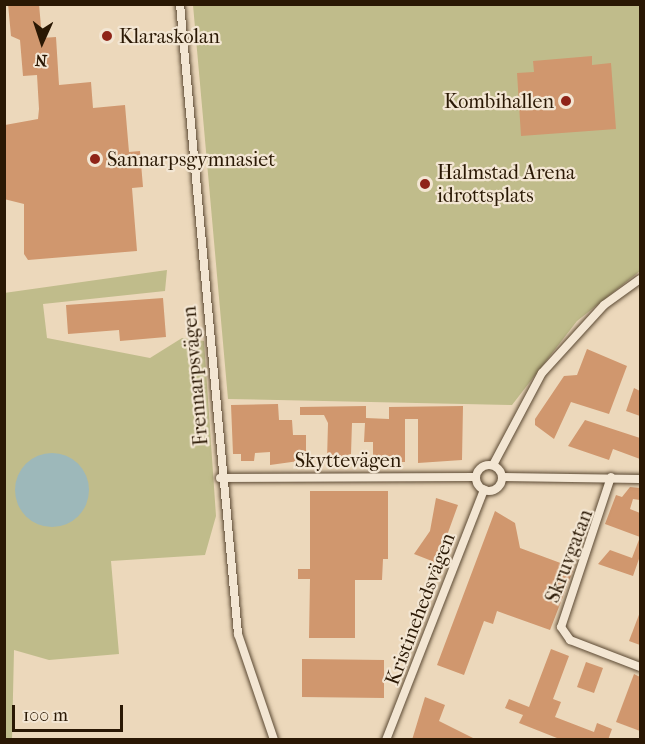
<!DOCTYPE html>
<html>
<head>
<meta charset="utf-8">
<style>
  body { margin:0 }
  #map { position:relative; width:645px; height:744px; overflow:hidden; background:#ecd8bb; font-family:"IM FELL French Canon",serif }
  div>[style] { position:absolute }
  .green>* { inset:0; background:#c0bc8b }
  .water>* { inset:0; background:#9db8ba }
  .round { border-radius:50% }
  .building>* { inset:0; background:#d0976e }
  .roads { filter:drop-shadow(0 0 2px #5a4832) drop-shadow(0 0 2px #5a4832) }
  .minor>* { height:8px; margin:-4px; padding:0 4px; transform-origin:4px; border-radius:4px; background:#f3e6d3 }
  .minor>.ring { margin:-4px; padding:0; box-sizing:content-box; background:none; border:8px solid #f3e6d3; border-radius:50% }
  .dots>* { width:16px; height:16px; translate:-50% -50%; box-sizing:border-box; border:3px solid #f3e6d3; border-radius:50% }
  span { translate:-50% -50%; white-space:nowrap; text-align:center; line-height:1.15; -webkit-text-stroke:4.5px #f3e6d3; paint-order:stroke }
  .poi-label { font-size:20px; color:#2a1804 }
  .left { translate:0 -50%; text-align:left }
  .right { translate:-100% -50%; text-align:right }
  .street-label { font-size:20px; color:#2a1804 }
  .frame { position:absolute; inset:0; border:6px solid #2a1804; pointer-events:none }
  .north { position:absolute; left:12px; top:12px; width:60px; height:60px; -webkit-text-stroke:4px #f3e6d3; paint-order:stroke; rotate:183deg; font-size:16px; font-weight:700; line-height:24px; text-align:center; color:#2a1804 }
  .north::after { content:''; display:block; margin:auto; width:21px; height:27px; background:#2a1804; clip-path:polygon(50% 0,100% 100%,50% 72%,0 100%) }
  .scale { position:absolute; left:12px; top:705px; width:111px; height:27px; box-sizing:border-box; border:3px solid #2a1804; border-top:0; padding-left:8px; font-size:18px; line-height:21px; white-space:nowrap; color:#2a1804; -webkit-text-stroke:4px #f3e6d3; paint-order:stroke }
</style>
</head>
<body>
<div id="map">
  <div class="green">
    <div style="clip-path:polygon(193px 5px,640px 5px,640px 271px,577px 321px,512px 405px,228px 399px)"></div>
    <div style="clip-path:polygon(167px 270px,165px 291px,43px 304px,47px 338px,150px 358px,182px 338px,204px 341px,216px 516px,205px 555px,111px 561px,119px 654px,49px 660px,14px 650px,12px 740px,4px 739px,4px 293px)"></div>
  </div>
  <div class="water">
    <div class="round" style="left:15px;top:453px;width:74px;height:74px"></div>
  </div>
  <div class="building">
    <div style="clip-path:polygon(8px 4px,39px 4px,42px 38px,56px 37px,59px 85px,91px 82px,93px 108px,125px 105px,129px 152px,140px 151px,143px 187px,132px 188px,137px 251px,28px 260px,24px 254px,24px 204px,4px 199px,5px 125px,38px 119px,39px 109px,37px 75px,23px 76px,20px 40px,11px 36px)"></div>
    <div style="clip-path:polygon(592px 56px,592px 65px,611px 63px,616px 129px,521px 136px,517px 73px,534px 72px,533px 61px)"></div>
    <div style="clip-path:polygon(163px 298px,166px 337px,120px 341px,119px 330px,68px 334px,66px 305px)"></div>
    <div style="clip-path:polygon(587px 349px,627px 366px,609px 414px,571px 402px,554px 439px,535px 425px,535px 419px,564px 376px,577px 375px)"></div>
    <div style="clip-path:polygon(634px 388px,640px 391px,640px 416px,626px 411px)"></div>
    <div style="clip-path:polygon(278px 404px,279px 420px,292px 420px,293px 435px,306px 435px,306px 460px,270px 465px,270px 452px,255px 453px,254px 461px,241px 461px,241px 454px,233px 454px,231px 405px)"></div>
    <div style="clip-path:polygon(366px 406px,366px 418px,389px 419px,389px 407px,463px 406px,462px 460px,418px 463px,418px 419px,405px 419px,405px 462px,373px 462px,373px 442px,364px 442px,365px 423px,352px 423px,351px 454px,327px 460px,328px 423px,324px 415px,300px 415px,300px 407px)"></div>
    <div style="clip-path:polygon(585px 420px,640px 438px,640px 459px,613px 449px,609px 460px,568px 446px)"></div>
    <div style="clip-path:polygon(630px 487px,640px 488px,640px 500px,633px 499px,630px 509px,640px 513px,640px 556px,633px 576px,598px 564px,610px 550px,632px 558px,640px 537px,605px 524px,616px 495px,622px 497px)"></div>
    <div style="clip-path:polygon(310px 491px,388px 491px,388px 559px,383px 559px,382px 580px,355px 580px,355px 638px,309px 638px,310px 579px,298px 579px,298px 569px,310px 569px)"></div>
    <div style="clip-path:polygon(436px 498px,458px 505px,437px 563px,414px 554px,430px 531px)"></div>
    <div style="clip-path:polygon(495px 511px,515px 523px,520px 548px,574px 568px,550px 630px,497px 611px,493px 624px,484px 621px,464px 675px,437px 665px)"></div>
    <div style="clip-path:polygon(640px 612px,640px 645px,629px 641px)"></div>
    <div style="clip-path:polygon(551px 649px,569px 656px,553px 699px,561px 702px,555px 717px,594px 732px,597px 723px,612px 729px,608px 740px,562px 740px,519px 723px,523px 715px,505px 708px,509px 699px,529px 707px)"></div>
    <div style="clip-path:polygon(302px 659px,384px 660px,384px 698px,302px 697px)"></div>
    <div style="clip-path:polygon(586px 662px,603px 668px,594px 693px,577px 687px)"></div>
    <div style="clip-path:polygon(634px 674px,640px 677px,640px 731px,616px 722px)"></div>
    <div style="clip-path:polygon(425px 697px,445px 705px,439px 721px,477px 740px,412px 740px)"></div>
  </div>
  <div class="roads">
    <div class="minor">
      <div style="left:180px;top:4px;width:633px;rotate:84.74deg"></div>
      <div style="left:238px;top:634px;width:112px;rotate:71.2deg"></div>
      <div class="ring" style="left:476px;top:465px;width:18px;height:18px"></div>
      <div style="left:493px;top:465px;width:104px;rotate:-62deg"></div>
      <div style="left:542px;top:373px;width:92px;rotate:-47.6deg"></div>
      <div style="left:604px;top:305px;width:44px;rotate:-35.8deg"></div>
      <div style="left:502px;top:477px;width:138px;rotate:0.8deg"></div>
      <div style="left:611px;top:477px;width:158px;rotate:108.4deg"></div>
      <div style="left:561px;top:627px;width:16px;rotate:55deg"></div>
      <div style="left:570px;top:640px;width:75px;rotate:21.1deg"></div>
      <div style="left:220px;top:478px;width:256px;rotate:-0.2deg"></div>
      <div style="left:386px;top:740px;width:269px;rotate:-68.6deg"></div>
    </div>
  </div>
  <div class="dots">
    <div style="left:107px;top:36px;background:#8f2418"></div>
    <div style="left:566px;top:101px;background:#8f2418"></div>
    <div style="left:95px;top:159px;background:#8f2418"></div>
    <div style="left:425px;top:184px;background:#8f2418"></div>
  </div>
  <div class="poi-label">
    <span class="left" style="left:119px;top:36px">Klaraskolan</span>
    <span class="right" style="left:554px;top:101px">Kombihallen</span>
    <span class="left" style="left:107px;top:159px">Sannarpsgymnasiet</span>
    <span class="left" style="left:437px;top:184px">Halmstad Arena<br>idrottsplats</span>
  </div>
  <div class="street-label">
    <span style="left:195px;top:376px;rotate:-95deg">Frennarpsvägen</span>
    <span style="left:348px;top:460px">Skyttevägen</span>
    <span style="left:569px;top:556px;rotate:-69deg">Skruvgatan</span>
    <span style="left:420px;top:609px;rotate:-69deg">Kristinehedsvägen</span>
  </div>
  <div class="frame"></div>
  <div class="north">N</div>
  <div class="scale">100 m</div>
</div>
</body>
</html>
